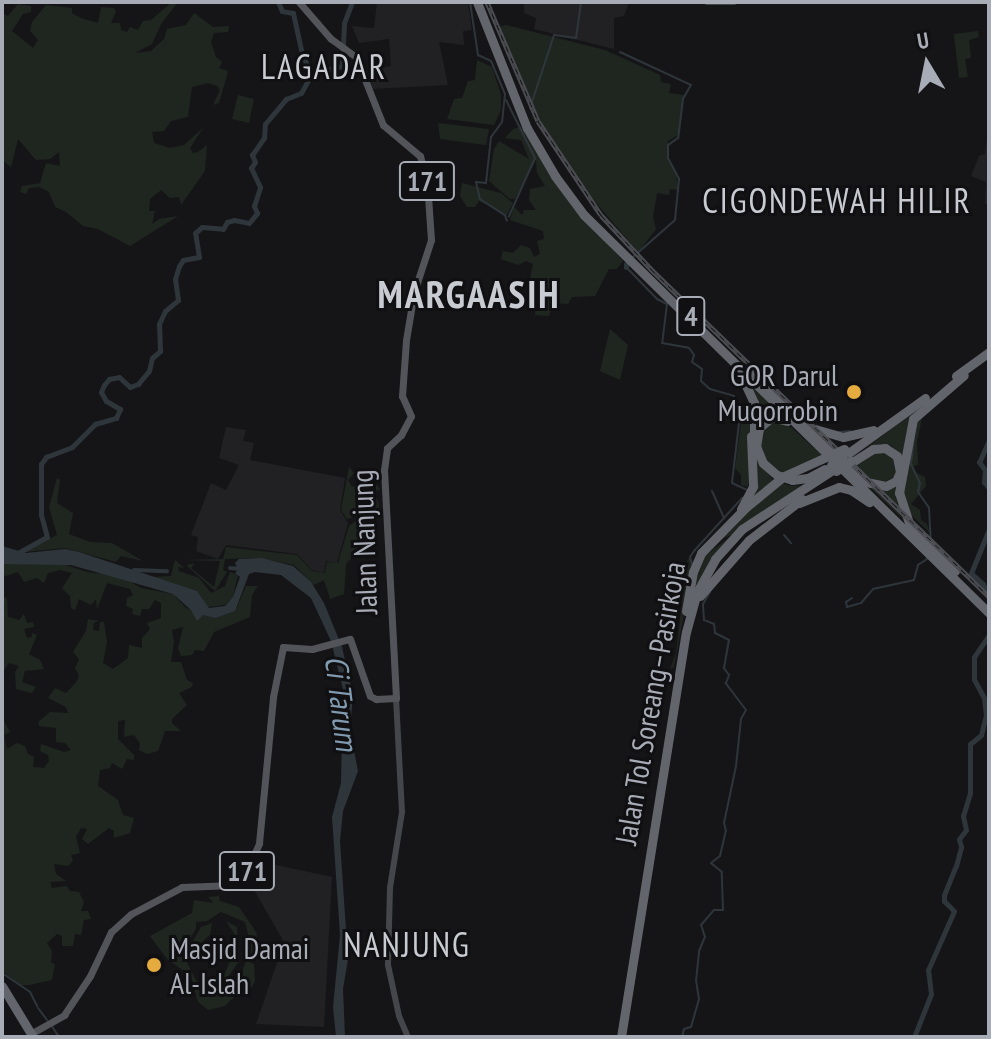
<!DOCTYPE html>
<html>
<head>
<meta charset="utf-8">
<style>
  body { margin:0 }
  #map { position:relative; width:991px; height:1039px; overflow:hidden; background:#151517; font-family:"PT Sans Narrow",sans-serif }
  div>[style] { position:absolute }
  .built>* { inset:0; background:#212124 }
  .green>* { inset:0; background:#1f2620 }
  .water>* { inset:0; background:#2e363c }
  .stream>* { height:2px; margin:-1px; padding:0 1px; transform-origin:1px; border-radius:1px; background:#2e363c }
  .canal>* { height:4px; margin:-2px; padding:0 2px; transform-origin:2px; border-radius:2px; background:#2e363c }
  .river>* { height:5px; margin:-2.5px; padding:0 2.5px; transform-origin:2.5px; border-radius:2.5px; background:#2e363c }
  .secondary>* { height:6px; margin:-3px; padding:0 3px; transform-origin:3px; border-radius:3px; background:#44464b }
  .primary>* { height:7px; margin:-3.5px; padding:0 3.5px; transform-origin:3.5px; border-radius:3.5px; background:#53545a }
  .highway>* { height:9px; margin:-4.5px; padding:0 4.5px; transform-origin:4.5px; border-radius:4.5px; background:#63656c }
  .rail>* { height:5px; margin-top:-2.5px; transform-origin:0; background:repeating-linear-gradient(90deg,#101012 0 6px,#4b4d52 0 12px); box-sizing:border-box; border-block:2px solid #4b4d52 }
  .highway-bridge>* { height:9px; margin:-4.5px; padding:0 4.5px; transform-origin:4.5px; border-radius:4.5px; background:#63656c }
  .dots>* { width:22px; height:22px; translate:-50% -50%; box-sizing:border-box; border:4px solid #101012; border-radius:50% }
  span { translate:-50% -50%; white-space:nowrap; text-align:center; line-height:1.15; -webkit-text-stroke:6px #101012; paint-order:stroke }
  .shield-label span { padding:2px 6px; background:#101012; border:2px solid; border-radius:6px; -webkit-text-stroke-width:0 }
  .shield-label { font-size:28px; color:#a8acb6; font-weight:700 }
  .poi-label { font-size:30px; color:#a8acb6 }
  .right { translate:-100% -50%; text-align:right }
  .left { translate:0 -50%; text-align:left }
  .street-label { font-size:30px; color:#a8acb6 }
  .water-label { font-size:32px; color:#819aaf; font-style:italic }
  .quarter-label { font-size:34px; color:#c9cbd2; letter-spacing:2px }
  .district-label { font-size:38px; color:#c9cbd2; font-weight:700; letter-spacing:2px }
  .frame { position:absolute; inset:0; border:4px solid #a8acb6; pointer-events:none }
  .north { position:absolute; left:887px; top:24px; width:80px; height:80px; -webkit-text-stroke:6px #101012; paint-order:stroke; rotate:350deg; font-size:22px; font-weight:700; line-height:32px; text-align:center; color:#a8acb6 }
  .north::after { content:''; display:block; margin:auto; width:28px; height:36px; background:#a8acb6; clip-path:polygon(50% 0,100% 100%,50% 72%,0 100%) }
</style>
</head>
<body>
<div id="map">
  <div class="built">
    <div style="clip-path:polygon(377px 2px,468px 2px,472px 30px,463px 31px,464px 45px,439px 42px,448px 85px,371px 89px,362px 72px,391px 66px,389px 39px,359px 43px,352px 26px,374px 28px)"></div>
    <div style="clip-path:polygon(524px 2px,613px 4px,629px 2px,624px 16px,614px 18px,614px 49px,534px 29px,536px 18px,524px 13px)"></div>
    <div style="clip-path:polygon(989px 121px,989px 204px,985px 204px,986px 182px,971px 176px,979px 156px,985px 154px)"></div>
    <div style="clip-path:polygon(226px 427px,246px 430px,243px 441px,254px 443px,250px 460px,345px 478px,340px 510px,348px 523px,337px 563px,326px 561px,324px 573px,312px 570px,297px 554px,226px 545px,218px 559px,196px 551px,198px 537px,191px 535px,211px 483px,226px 490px,239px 465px,219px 458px)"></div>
    <div style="clip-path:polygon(262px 862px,332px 877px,324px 1027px,256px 1024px,284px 942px,250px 883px)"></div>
  </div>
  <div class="green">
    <div style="clip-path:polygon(172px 2px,178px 2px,161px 24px,152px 44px,135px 53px,151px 51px,164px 39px,167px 29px,186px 25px,194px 13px,213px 27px,229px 26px,228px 32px,214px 33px,211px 42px,216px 57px,222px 62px,219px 68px,228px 71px,227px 75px,219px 103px,213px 105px,220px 90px,217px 86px,208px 83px,192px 87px,188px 117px,171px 121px,164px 131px,152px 132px,154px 143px,170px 148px,184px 145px,203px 128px,190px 148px,193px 153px,198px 152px,207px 145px,205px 171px,181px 205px,179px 197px,170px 198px,161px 190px,150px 199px,149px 211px,155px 211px,152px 224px,159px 219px,178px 216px,130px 246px,98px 229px,83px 226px,66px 212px,55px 207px,49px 192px,39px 187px,29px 188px,26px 194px,20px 192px,22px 186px,40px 183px,46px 163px,60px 166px,59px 152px,50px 159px,36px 160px,18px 139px,11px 167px,2px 160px,2px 13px,8px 16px,18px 4px,31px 6px,31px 12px,23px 14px,12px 31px,33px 48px,38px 40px,30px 31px,32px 22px,46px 5px,72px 8px,72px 13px,81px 18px,98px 23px,101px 7px,114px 8px,116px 11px,111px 23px,120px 23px,121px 30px,127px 32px,130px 27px,138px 30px,143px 21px,151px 20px)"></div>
    <div style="clip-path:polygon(506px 25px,605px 50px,660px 75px,661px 82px,671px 84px,669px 93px,684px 95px,678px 135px,668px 141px,667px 155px,676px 172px,678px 190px,670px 189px,669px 195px,657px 193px,653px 217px,656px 229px,640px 250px,638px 252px,591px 197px,541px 122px,499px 27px)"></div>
    <div style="clip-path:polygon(978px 31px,979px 37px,969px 40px,971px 58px,965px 59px,968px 77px,959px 78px,954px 34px)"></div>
    <div style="clip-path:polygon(477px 60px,492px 67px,501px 95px,501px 110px,494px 125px,447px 119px,454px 99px,462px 98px,468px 81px,475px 80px)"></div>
    <div style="clip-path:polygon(238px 95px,254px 99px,249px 123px,232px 119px)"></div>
    <div style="clip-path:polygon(438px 123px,489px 129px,486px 145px,440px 139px)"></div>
    <div style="clip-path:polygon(522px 126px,557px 185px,623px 261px,617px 269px,609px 269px,595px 296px,572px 297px,568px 304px,553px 303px,549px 316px,535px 315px,536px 303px,526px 299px,533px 264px,526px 261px,518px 265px,501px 259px,503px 251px,513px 253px,521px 245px,530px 248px,534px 257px,540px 254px,537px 241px,544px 239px,543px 231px,510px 220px,514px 207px,522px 215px,524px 210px,536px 210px,529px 200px,530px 189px,545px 186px,537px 173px,536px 160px,515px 199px,510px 199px,489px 181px,494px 149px,499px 141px,529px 159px,521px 140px,505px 138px,513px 129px)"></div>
    <div style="clip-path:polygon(462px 183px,501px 193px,513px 203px,507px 215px,479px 201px,475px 207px,467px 207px,460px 196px)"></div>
    <div style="clip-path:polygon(610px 329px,628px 345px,620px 380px,600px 371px)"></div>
    <div style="clip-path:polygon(746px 379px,787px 419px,780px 415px,757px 428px)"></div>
    <div style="clip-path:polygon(922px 405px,916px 412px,904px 465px,892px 446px,879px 444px,864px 450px)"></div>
    <div style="clip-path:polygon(923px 413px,917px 442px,918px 465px,913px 466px,915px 472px,925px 477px,926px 486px,911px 504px,920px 510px,921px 520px,927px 524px,930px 533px,907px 511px,901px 498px,910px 430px)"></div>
    <div style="clip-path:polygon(774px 417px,783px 420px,824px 457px,783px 477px,762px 459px,758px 434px)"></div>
    <div style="clip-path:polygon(751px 422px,748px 467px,748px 487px,741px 485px,741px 475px,735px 468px,741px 423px)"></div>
    <div style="clip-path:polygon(877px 449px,895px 456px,897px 475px,878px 486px,850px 466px)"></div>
    <div style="clip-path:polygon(755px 457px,773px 480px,791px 486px,806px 485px,742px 527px,693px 589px,705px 556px,732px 535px,717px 540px,701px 555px,746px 509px)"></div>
    <div style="clip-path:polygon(349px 467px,354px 473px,348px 480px,352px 487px,359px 484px,366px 490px,375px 484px,381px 489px,373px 492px,379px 503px,377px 523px,374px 532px,361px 536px,359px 556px,353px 556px,346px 564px,344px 594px,330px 599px,324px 580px,314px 585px,294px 565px,260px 558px,225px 559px,223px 570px,227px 572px,215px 591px,186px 565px,195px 563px,191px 568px,214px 587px,220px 561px,182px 560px,223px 559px,226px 547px,297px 555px,312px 571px,325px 573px,327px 562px,338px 563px,349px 526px,357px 520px,356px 516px,347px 519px,341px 510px)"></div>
    <div style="clip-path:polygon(57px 478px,60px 480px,57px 503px,73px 513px,69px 534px,90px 542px,112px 543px,143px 561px,121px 556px,116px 562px,65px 548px,24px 552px,57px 535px,49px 507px)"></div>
    <div style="clip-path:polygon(897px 481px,897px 498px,903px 519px,866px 484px)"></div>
    <div style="clip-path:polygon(690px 556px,693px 566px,674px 667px,670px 669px,676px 653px,682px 603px,679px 575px)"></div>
    <div style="clip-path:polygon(175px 560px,184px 568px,178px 567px,179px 571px,199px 578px,211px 593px,225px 586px,230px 572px,238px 575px,233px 597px,225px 605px,208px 607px,197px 591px,152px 577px,171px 576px)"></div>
    <div style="clip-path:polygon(2px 564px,63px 564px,87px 572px,120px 576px,141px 588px,173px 594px,186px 608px,216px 618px,235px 611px,246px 586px,258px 586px,252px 595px,250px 617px,214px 632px,204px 651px,195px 650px,192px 655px,181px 656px,178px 648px,183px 627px,172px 630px,174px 642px,171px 662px,181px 662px,187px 680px,193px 683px,192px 687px,179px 693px,187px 705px,172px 719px,172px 723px,181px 731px,165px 731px,158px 751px,147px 754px,139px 750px,140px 743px,134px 735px,124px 737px,125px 720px,118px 721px,118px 739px,134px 755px,134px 760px,127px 759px,122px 769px,112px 763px,110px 768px,100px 770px,98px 786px,118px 800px,123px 815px,134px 818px,130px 833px,114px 838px,114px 831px,109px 828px,88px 844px,82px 839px,87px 829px,81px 828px,76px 837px,80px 853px,71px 855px,73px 861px,68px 866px,54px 864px,56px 874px,66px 881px,50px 882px,52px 888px,67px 886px,70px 891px,79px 892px,84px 902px,81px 911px,88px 911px,91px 919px,84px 920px,81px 935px,75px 934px,73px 946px,62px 946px,62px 936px,57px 934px,47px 943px,52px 951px,51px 963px,55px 964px,52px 980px,30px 985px,21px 985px,2px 971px,2px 717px,10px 732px,4px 735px,7px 749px,17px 743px,25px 746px,28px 754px,34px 757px,33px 767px,44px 768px,49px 761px,48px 755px,40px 751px,41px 744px,64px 752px,71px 750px,65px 743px,56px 742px,56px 728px,39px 726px,38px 722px,50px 712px,68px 713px,66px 707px,48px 698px,55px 688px,66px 693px,77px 681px,79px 675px,75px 668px,79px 659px,73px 652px,86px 631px,88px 619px,99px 621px,94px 623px,93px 630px,99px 631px,100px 622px,104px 622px,107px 642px,103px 663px,113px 669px,128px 658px,129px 645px,142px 648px,142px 638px,150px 629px,147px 623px,161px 618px,161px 603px,155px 600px,149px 609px,142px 609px,140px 616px,132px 614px,133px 609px,126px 606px,127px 598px,133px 595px,130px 589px,107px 583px,97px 609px,96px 599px,91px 605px,79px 599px,75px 610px,71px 608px,70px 596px,62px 588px,72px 573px,60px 570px,48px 573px,44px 583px,37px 578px,24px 582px,18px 572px,2px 577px)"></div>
    <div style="clip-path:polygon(2px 597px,7px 598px,8px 617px,19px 620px,24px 614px,27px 623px,33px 622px,34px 627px,24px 629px,27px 638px,32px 637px,32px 633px,37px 635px,29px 654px,40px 660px,44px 669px,25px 671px,22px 682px,36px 687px,32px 693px,16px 689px,15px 672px,19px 666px,9px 663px,2px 673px)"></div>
    <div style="clip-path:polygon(evenodd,219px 896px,220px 901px,239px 907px,256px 932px,259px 946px,250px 962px,254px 964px,255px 981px,250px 990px,236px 995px,225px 1006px,208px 1010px,198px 1002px,191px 976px,167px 959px,150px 936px,192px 913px,194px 900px,214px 903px,208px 897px,219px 896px,221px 912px,245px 922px,251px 946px,238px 984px,228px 993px,214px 996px,213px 986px,226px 980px,239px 961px,237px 927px,226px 921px,235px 935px,235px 948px,224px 976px,208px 984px,205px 997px,186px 961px,194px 959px,187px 943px,196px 929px,196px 922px,207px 921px,221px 912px)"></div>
    <div style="clip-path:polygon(212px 923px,210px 935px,201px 943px,207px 953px,201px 957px,193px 941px,201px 927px)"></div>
  </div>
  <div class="water">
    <div style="clip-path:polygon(2px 546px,26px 553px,65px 549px,79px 552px,197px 591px,209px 608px,225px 606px,233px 597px,240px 577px,235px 573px,238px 570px,235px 563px,239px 559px,262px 558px,293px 566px,311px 582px,324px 603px,342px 647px,353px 695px,350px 730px,358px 771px,343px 811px,340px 841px,348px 959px,343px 989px,345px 1037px,336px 1037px,333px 1007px,340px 935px,332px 817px,341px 783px,343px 689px,331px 641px,311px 598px,281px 575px,255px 572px,249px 574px,235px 611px,216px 618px,203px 615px,197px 621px,191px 610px,173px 594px,71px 565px,2px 564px)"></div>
  </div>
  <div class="stream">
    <div style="left:470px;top:2px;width:54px;rotate:81.4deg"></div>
    <div style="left:478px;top:55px;width:14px;rotate:25deg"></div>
    <div style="left:491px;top:61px;width:36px;rotate:67deg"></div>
    <div style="left:505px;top:94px;width:28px;rotate:96deg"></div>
    <div style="left:502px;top:122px;width:19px;rotate:126deg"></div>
    <div style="left:491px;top:137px;width:46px;rotate:96.2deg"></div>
    <div style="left:486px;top:183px;width:10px;rotate:-174deg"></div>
    <div style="left:476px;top:182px;width:17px;rotate:77deg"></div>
    <div style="left:480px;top:199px;width:30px;rotate:33deg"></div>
    <div style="left:505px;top:215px;width:6px;rotate:72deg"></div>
    <div style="left:620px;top:52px;width:78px;rotate:24.9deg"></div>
    <div style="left:691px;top:85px;width:16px;rotate:120deg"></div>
    <div style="left:683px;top:99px;width:39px;rotate:97deg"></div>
    <div style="left:678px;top:138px;width:12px;rotate:145deg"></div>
    <div style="left:668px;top:145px;width:13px;rotate:90deg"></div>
    <div style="left:668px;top:158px;width:24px;rotate:62deg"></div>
    <div style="left:679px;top:179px;width:41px;rotate:95.6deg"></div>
    <div style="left:675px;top:220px;width:56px;rotate:138.6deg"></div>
    <div style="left:506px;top:100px;width:65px;rotate:63.4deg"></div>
    <div style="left:535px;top:158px;width:64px;rotate:114.1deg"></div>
    <div style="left:530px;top:108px;width:77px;rotate:-71.8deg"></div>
    <div style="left:554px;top:35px;width:22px;rotate:8deg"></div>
    <div style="left:576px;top:38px;width:36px;rotate:-82deg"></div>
    <div style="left:626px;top:267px;width:45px;rotate:45.9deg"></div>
    <div style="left:657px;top:299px;width:11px;rotate:27deg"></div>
    <div style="left:667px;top:304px;width:39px;rotate:97deg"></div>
    <div style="left:662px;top:343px;width:27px;rotate:10deg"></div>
    <div style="left:689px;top:348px;width:9px;rotate:54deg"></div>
    <div style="left:694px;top:355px;width:7px;rotate:106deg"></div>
    <div style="left:692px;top:362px;width:12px;rotate:35deg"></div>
    <div style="left:702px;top:369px;width:12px;rotate:95deg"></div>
    <div style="left:701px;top:381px;width:12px;rotate:42deg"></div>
    <div style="left:710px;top:389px;width:25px;rotate:16deg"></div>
    <div style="left:734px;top:396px;width:10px;rotate:107deg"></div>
    <div style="left:731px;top:406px;width:6px;rotate:18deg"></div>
    <div style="left:737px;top:408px;width:15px;rotate:82deg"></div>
    <div style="left:739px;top:423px;width:60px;rotate:96.7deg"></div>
    <div style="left:732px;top:483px;width:17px;rotate:25deg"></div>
    <div style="left:916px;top:420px;width:44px;rotate:96.5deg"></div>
    <div style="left:911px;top:464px;width:21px;rotate:65deg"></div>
    <div style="left:920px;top:483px;width:9px;rotate:103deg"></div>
    <div style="left:918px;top:492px;width:19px;rotate:55deg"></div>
    <div style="left:929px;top:508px;width:33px;rotate:87deg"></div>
    <div style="left:839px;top:432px;width:11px;rotate:-5deg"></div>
    <div style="left:712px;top:491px;width:30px;rotate:66deg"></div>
    <div style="left:784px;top:535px;width:11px;rotate:49deg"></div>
    <div style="left:692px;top:564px;width:7px;rotate:-106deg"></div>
    <div style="left:690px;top:557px;width:7px;rotate:-56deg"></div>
    <div style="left:694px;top:551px;width:72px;rotate:-47.8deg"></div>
    <div style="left:852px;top:598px;width:7px;rotate:146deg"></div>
    <div style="left:846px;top:602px;width:5px;rotate:79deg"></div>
    <div style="left:847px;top:607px;width:15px;rotate:-16deg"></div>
    <div style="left:861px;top:603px;width:18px;rotate:-49deg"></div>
    <div style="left:873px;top:589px;width:42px;rotate:-12.4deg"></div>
    <div style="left:914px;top:580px;width:16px;rotate:-75deg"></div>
    <div style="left:918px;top:565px;width:11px;rotate:-34deg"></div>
    <div style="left:2px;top:973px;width:34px;rotate:34deg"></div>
    <div style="left:30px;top:992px;width:16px;rotate:63deg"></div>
    <div style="left:38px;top:1008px;width:15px;rotate:53deg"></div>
    <div style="left:51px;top:1025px;width:14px;rotate:56deg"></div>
    <div style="left:682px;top:1037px;width:8px;rotate:-76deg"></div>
    <div style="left:684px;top:1029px;width:7px;rotate:-16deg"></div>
    <div style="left:691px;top:1027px;width:29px;rotate:-74deg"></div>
    <div style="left:699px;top:999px;width:18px;rotate:-99deg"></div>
    <div style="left:696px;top:981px;width:30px;rotate:-84deg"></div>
    <div style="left:699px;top:951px;width:15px;rotate:-67deg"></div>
    <div style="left:705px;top:937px;width:13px;rotate:-108deg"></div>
    <div style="left:701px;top:925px;width:20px;rotate:-49deg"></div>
    <div style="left:714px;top:910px;width:9px"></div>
    <div style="left:723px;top:910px;width:38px;rotate:-92deg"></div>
    <div style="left:722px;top:872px;width:14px;rotate:-141deg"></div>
    <div style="left:711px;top:863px;width:11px;rotate:-38deg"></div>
    <div style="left:720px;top:856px;width:26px;rotate:-77deg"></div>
    <div style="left:726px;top:831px;width:8px;rotate:-104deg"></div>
    <div style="left:724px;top:823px;width:58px;rotate:-78.1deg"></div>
    <div style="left:736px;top:766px;width:47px;rotate:-83.9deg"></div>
    <div style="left:741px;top:719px;width:10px;rotate:-61deg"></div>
    <div style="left:746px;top:710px;width:34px;rotate:-127deg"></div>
    <div style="left:726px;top:683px;width:9px;rotate:-69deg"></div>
    <div style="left:729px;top:675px;width:9px;rotate:-126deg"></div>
    <div style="left:724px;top:668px;width:28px;rotate:-80deg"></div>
    <div style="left:729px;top:640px;width:16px;rotate:-153deg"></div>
    <div style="left:715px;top:633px;width:9px;rotate:-96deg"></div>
    <div style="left:714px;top:624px;width:11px;rotate:-158deg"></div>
    <div style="left:704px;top:620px;width:16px;rotate:-94deg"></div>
    <div style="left:703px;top:604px;width:14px;rotate:-60deg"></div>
  </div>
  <div class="canal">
    <div style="left:230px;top:568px;width:11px;rotate:5deg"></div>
    <div style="left:134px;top:570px;width:33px;rotate:2deg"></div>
  </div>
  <div class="river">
    <div style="left:310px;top:73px;width:33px;rotate:-12deg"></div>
    <div style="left:342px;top:66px;width:43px;rotate:-87.3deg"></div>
    <div style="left:344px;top:23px;width:22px;rotate:-69deg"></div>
    <div style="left:626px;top:264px;width:3px;rotate:90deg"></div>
    <div style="left:989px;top:440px;width:24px;rotate:114deg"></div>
    <div style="left:979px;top:462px;width:10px;rotate:53deg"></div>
    <div style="left:985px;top:470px;width:12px;rotate:95deg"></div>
    <div style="left:984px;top:482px;width:8px;rotate:50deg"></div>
    <div style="left:989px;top:529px;width:48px;rotate:112.2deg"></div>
    <div style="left:971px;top:573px;width:16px;rotate:43deg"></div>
    <div style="left:983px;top:584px;width:15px;rotate:67deg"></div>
    <div style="left:16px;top:554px;width:35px;rotate:-29deg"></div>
    <div style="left:47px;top:537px;width:23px;rotate:-105deg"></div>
    <div style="left:41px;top:515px;width:51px;rotate:-90deg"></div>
    <div style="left:41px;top:464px;width:9px;rotate:-54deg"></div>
    <div style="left:46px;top:457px;width:28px;rotate:-21deg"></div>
    <div style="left:72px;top:447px;width:33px;rotate:-45deg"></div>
    <div style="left:95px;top:424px;width:22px;rotate:-16deg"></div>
    <div style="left:116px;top:418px;width:10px;rotate:-66deg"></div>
    <div style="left:120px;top:409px;width:16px;rotate:-150deg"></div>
    <div style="left:106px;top:401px;width:10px;rotate:-119deg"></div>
    <div style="left:101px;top:392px;width:8px;rotate:-67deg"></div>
    <div style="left:104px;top:385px;width:8px;rotate:-50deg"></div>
    <div style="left:109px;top:379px;width:10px;rotate:-11deg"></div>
    <div style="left:119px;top:377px;width:15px;rotate:42deg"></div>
    <div style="left:130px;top:387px;width:9px;rotate:-21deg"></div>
    <div style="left:138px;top:384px;width:17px;rotate:-50deg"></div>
    <div style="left:149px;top:371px;width:13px;rotate:-77deg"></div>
    <div style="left:152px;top:358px;width:11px;rotate:-41deg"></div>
    <div style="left:160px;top:351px;width:27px;rotate:-92deg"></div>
    <div style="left:159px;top:324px;width:14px;rotate:-65deg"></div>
    <div style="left:165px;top:311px;width:17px;rotate:-40deg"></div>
    <div style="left:178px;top:300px;width:21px;rotate:-98deg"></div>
    <div style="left:175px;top:279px;width:14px;rotate:-73deg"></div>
    <div style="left:179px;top:266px;width:7px;rotate:-56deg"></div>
    <div style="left:183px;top:260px;width:16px;rotate:-11deg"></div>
    <div style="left:199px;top:257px;width:24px;rotate:-99deg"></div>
    <div style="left:195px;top:233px;width:9px;rotate:-41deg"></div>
    <div style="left:202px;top:227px;width:21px;rotate:5deg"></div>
    <div style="left:223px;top:229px;width:8px;rotate:-60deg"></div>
    <div style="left:227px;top:222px;width:7px;rotate:-16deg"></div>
    <div style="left:234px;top:220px;width:15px;rotate:11deg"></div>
    <div style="left:249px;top:223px;width:13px;rotate:-51deg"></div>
    <div style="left:257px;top:213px;width:8px;rotate:-113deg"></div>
    <div style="left:254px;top:206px;width:20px;rotate:-72deg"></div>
    <div style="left:260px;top:187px;width:21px;rotate:-115deg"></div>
    <div style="left:251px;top:168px;width:7px;rotate:-56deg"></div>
    <div style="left:255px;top:162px;width:8px;rotate:-113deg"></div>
    <div style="left:252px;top:155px;width:21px;rotate:-55deg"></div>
    <div style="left:264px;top:138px;width:14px;rotate:-86deg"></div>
    <div style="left:265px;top:124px;width:33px;rotate:-50deg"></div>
    <div style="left:286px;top:99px;width:16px;rotate:-22deg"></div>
    <div style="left:301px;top:93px;width:21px;rotate:-61deg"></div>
    <div style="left:311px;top:75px;width:23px;rotate:-113deg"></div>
    <div style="left:302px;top:54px;width:42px;rotate:-102.4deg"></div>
    <div style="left:293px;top:13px;width:11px;rotate:-170deg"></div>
    <div style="left:282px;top:11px;width:10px;rotate:-114deg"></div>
    <div style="left:914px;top:1037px;width:46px;rotate:-68.4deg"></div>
    <div style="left:931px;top:994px;width:24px;rotate:-97deg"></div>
    <div style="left:928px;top:970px;width:64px;rotate:-66.2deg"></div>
    <div style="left:954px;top:911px;width:14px;rotate:-135deg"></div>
    <div style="left:944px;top:901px;width:6px;rotate:-90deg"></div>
    <div style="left:944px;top:895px;width:31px;rotate:-68deg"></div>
    <div style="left:956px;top:866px;width:20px;rotate:-75deg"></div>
    <div style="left:961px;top:847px;width:8px;rotate:-104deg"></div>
    <div style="left:959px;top:839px;width:11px;rotate:-52deg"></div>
    <div style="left:966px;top:830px;width:14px;rotate:-102deg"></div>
    <div style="left:963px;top:816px;width:24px;rotate:-73deg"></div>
    <div style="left:970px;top:793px;width:49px;rotate:-90deg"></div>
    <div style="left:970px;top:744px;width:14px;rotate:-39deg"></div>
    <div style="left:981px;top:735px;width:21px;rotate:-76deg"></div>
    <div style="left:986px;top:715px;width:17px;rotate:-97deg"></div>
    <div style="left:984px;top:698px;width:21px;rotate:-118deg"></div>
    <div style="left:974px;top:679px;width:22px;rotate:-90deg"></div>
    <div style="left:974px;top:657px;width:27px;rotate:-56deg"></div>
  </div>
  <div class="secondary">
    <div style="left:707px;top:2px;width:27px"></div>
    <div style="left:396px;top:698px;width:114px;rotate:87deg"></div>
    <div style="left:402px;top:812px;width:77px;rotate:99deg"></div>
    <div style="left:390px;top:888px;width:77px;rotate:91.5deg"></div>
    <div style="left:388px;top:965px;width:52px;rotate:77.8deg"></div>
    <div style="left:399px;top:1016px;width:23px;rotate:67deg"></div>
  </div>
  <div class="primary">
    <div style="left:32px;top:1033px;width:37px;rotate:-29deg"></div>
    <div style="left:64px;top:1015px;width:47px;rotate:-56.3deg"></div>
    <div style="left:90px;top:976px;width:49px;rotate:-64.5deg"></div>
    <div style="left:111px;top:932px;width:27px;rotate:-42deg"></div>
    <div style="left:131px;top:914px;width:58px;rotate:-27.9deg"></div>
    <div style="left:182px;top:887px;width:51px;rotate:-2.2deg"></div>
    <div style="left:233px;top:885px;width:12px;rotate:-35deg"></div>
    <div style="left:243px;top:878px;width:38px;rotate:-65deg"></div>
    <div style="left:259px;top:843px;width:147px;rotate:-84.5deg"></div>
    <div style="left:273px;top:697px;width:51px;rotate:-78.7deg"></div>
    <div style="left:283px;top:647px;width:29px;rotate:4deg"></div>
    <div style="left:312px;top:649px;width:39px;rotate:-15deg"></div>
    <div style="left:350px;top:639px;width:60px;rotate:70.7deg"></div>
    <div style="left:370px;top:696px;width:7px;rotate:27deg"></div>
    <div style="left:376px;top:699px;width:20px;rotate:-3deg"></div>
    <div style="left:396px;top:698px;width:228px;rotate:-93deg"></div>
    <div style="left:384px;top:470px;width:22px;rotate:-82deg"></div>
    <div style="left:387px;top:448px;width:19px;rotate:-43deg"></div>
    <div style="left:401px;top:435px;width:21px;rotate:-62deg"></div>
    <div style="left:411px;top:416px;width:22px;rotate:-114deg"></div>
    <div style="left:402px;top:396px;width:56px;rotate:-85.9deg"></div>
    <div style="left:406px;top:340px;width:49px;rotate:-80.5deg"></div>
    <div style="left:414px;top:292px;width:55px;rotate:-71.9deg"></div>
    <div style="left:431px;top:240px;width:58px;rotate:-93.9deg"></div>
    <div style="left:427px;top:182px;width:27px;rotate:-105deg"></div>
    <div style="left:420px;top:156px;width:48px;rotate:-140deg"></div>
    <div style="left:383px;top:125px;width:73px;rotate:-111.7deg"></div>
    <div style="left:356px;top:57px;width:31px;rotate:-144deg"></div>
    <div style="left:331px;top:39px;width:49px;rotate:-130.9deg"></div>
  </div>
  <div class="highway">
    <div style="left:477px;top:2px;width:136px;rotate:68.4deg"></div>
    <div style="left:527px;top:128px;width:56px;rotate:59.7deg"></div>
    <div style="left:555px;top:176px;width:49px;rotate:53.4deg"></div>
    <div style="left:584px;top:215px;width:568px;rotate:44.5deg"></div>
    <div style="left:752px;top:374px;width:157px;rotate:43.5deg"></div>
    <div style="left:866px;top:482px;width:20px;rotate:11deg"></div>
    <div style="left:886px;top:486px;width:11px;rotate:-27deg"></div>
    <div style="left:896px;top:481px;width:10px;rotate:-66deg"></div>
    <div style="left:900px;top:472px;width:16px;rotate:-101deg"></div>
    <div style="left:897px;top:456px;width:14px;rotate:-146deg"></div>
    <div style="left:885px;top:448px;width:12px;rotate:175deg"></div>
    <div style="left:873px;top:449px;width:25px;rotate:148deg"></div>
    <div style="left:956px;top:376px;width:41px;rotate:-36deg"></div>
    <div style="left:742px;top:377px;width:29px;rotate:65deg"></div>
    <div style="left:754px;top:403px;width:32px;rotate:90deg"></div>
    <div style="left:787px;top:421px;width:16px;rotate:-165deg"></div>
    <div style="left:772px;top:417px;width:17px;rotate:140deg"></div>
    <div style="left:759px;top:428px;width:18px;rotate:99deg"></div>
    <div style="left:756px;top:446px;width:18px;rotate:68deg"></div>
    <div style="left:763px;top:463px;width:18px;rotate:41deg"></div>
    <div style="left:777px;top:475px;width:16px;rotate:18deg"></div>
    <div style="left:792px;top:480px;width:16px;rotate:-7deg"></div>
    <div style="left:808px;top:478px;width:19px;rotate:-28deg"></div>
    <div style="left:815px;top:429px;width:29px;rotate:16deg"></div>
    <div style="left:843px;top:437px;width:31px;rotate:-13deg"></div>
    <div style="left:843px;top:457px;width:101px;rotate:-35.7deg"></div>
    <div style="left:799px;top:503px;width:43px;rotate:-21.8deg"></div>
    <div style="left:839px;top:487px;width:12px;rotate:14deg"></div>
    <div style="left:851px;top:490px;width:22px;rotate:34deg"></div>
    <div style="left:741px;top:509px;width:26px;rotate:-62deg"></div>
    <div style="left:753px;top:486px;width:50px;rotate:-92.3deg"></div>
    <div style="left:955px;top:571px;width:66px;rotate:-133.8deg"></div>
    <div style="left:909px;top:523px;width:32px;rotate:-108deg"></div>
    <div style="left:899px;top:493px;width:75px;rotate:-79.3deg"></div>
    <div style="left:913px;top:419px;width:67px;rotate:-40.8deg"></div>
    <div style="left:700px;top:596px;width:74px;rotate:-48.8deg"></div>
    <div style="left:749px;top:540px;width:67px;rotate:-37.7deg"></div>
    <div style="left:686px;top:611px;width:40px;rotate:-80deg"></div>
    <div style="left:693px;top:572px;width:21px;rotate:-67deg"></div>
    <div style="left:701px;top:553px;width:63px;rotate:-45.6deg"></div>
    <div style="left:2px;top:986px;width:60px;rotate:58.7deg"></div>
    <div style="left:621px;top:1037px;width:410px;rotate:-80.9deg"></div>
    <div style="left:686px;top:632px;width:41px;rotate:-74.6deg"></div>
    <div style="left:697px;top:592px;width:38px;rotate:-61deg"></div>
    <div style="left:715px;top:559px;width:40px;rotate:-48deg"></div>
    <div style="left:742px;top:529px;width:110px;rotate:-33.1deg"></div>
  </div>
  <div class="rail">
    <div style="left:487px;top:2px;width:129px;rotate:66.8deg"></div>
    <div style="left:538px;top:121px;width:113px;rotate:56.2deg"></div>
    <div style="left:601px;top:215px;width:74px;rotate:47.2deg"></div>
    <div style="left:651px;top:269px;width:470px;rotate:44.1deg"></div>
  </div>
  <div class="highway-bridge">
    <div style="left:831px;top:465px;width:14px;rotate:-34deg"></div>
    <div style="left:836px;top:471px;width:18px;rotate:-34deg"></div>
    <div style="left:745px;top:508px;width:50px;rotate:-39.4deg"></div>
    <div style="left:784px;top:476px;width:66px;rotate:-24.2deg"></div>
  </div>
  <div class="dots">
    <div style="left:854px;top:392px;background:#e6ab3e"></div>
    <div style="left:154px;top:965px;background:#e6ab3e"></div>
  </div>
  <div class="shield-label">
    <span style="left:427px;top:181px">171</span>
    <span style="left:691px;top:316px">4</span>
    <span style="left:247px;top:871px">171</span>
  </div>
  <div class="poi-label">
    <span class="right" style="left:838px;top:392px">GOR Darul<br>Muqorrobin</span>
    <span class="left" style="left:170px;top:965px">Masjid Damai<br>Al-Islah</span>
  </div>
  <div class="street-label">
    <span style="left:364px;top:542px;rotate:-92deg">Jalan Nanjung</span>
    <span style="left:650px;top:703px;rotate:-80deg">Jalan Tol Soreang–Pasirkoja</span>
  </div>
  <div class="water-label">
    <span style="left:342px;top:703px;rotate:83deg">Ci Tarum</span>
  </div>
  <div class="quarter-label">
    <span style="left:324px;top:67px">LAGADAR</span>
    <span style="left:837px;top:201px">CIGONDEWAH HILIR</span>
    <span style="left:407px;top:945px">NANJUNG</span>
  </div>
  <div class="district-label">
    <span style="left:469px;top:294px">MARGAASIH</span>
  </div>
  <div class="frame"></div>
  <div class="north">U</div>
</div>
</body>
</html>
